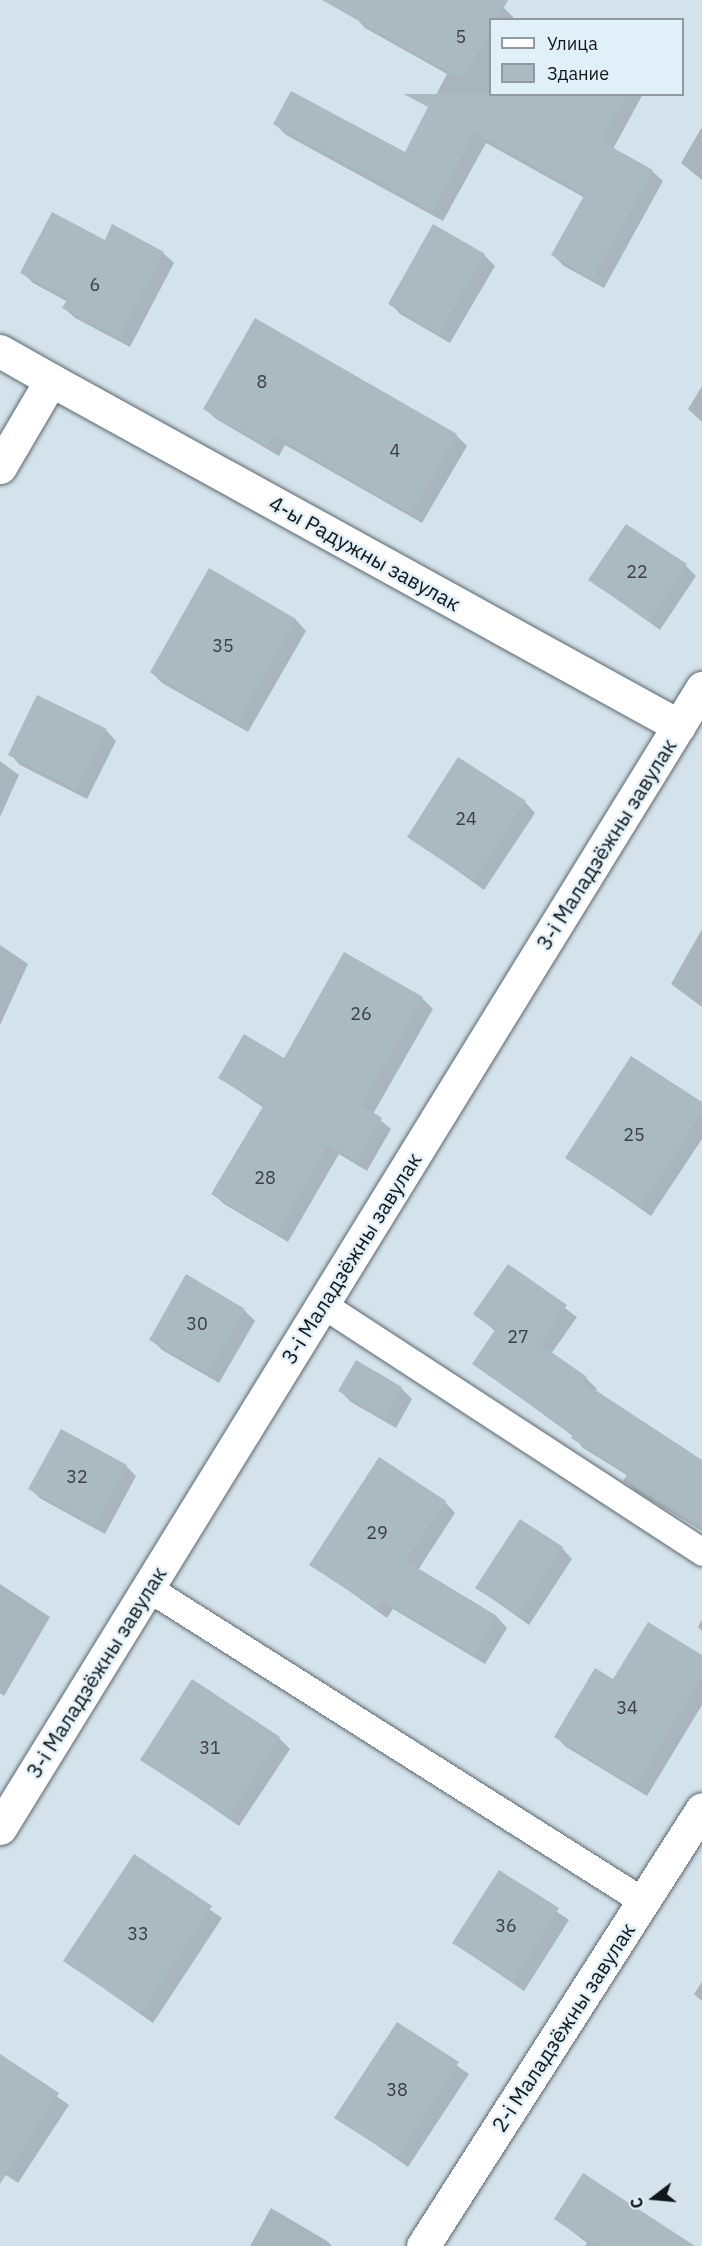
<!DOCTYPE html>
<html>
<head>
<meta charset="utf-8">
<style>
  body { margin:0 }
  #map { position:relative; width:702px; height:2246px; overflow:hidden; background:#d4e3eb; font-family:"IBM Plex Sans",sans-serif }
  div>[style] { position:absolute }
  .shadow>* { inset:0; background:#0003 }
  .building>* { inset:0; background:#abb9c1 }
  .roads { filter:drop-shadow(0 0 2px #5a676e) drop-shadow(0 0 2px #5a676e) }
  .service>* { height:27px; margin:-13.5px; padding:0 13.5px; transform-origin:13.5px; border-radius:13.5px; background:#fff }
  .minor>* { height:33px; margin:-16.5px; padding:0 16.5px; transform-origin:16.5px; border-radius:16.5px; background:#fff }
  span { translate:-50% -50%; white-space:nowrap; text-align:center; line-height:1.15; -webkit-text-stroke:4.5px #e1f0f8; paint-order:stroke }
  .number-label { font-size:18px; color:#384044 }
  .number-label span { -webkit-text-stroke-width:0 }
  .street-label { font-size:21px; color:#12181a }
  .legend { position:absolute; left:489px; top:18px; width:195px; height:78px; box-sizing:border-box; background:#e1f0f8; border:2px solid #8e9a9f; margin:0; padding:8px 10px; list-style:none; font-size:18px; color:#12181a }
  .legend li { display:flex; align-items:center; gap:12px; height:30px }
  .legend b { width:30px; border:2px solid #8e9a9f }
  .north { position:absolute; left:624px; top:2168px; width:60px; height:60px; -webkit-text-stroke:4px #e1f0f8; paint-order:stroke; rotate:254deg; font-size:16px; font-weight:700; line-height:24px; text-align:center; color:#12181a }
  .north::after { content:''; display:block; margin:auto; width:21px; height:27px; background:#12181a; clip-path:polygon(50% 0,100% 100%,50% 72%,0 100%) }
</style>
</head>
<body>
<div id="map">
  <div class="shadow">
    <div style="clip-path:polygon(364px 0,491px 0,503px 7px,514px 18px,490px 20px,490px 94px,643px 94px,613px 149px,652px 171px,663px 181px,604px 288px,564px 266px,553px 255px,585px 198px,486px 143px,443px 221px,286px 135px,275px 124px,405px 154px,447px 74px,365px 28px,355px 17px)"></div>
    <div style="clip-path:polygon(702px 127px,702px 180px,681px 163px)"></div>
    <div style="clip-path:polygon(163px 253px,174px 263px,130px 347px,75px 318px,64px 308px,68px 302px,33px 283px,22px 272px)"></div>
    <div style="clip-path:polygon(484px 255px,495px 266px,450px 343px,400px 314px,390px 303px)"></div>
    <div style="clip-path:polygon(256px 320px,456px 435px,467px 446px,422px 523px,285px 445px,279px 456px,216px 419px,205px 409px)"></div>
    <div style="clip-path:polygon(702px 386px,702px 422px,688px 409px)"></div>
    <div style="clip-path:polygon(686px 566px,696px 576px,660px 630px,590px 580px)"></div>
    <div style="clip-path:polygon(209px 571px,296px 620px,306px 631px,248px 732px,162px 683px,151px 672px)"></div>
    <div style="clip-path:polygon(106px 730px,116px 741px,87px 799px,20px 765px,10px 754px)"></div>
    <div style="clip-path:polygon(0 761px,19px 775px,0 817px)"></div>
    <div style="clip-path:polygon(525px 802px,535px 813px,484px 890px,409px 836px)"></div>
    <div style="clip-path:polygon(702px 929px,702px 1007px,671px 984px)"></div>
    <div style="clip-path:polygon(0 945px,28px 964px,0 1025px)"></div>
    <div style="clip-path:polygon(422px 998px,433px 1009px,373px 1114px,391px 1129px,367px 1171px,339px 1154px,288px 1242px,224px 1204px,213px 1194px,264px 1108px,220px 1078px,284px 1060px)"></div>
    <div style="clip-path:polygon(702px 1104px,702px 1139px,651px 1216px,567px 1157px)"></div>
    <div style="clip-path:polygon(508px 1266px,577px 1317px,551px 1354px,586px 1378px,597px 1389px,595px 1391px,702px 1462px,702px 1531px,636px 1491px,625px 1481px,628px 1476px,583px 1448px,573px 1436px,474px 1364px,496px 1332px,475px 1314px)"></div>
    <div style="clip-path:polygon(244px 1310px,255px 1321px,219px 1383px,162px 1350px,151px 1339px)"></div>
    <div style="clip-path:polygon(401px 1388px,412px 1399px,396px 1428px,351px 1402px,340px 1391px)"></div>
    <div style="clip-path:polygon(126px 1466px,136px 1476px,105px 1534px,41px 1499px,30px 1489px)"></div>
    <div style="clip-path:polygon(445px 1502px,455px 1513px,418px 1570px,497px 1617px,507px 1628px,485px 1664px,393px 1609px,387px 1618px,311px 1564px)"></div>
    <div style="clip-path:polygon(562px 1548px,572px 1559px,529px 1625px,477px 1588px)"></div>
    <div style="clip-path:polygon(0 1584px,50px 1617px,4px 1696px,0 1693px)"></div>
    <div style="clip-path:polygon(702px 1619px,702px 1631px,698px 1627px)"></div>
    <div style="clip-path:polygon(702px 1656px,702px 1705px,647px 1796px,566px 1747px,556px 1737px,613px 1681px)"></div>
    <div style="clip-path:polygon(279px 1738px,290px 1749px,239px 1826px,142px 1759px)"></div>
    <div style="clip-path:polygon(134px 1857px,222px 1918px,153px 2023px,65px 1961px)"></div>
    <div style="clip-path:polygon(499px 1872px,569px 1920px,524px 1991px,454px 1943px)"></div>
    <div style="clip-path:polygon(702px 1982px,702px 2001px,694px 1994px)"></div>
    <div style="clip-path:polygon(397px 2024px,469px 2074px,408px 2167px,336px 2117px)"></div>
    <div style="clip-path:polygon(0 2056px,69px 2105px,18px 2183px,0 2171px)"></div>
    <div style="clip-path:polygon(271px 2208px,327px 2241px,332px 2246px,250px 2246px)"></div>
    <div style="clip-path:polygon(556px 2219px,664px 2246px,585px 2246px,587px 2243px)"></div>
  </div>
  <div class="building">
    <div style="clip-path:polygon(322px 0,508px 0,497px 20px,490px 20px,490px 31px,463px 80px)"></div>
    <div style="clip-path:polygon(291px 91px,405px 152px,428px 107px,404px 94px,627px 94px,601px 141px,653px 170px,593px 279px,551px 255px,585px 194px,475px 133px,432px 211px,273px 124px)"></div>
    <div style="clip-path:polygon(52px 212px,105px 240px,112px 224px,164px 252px,119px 337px,62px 308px,68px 298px,20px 273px)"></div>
    <div style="clip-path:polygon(433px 224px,485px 254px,439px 334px,388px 304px)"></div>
    <div style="clip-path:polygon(255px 318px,457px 434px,411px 514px,274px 435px,268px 446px,203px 409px)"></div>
    <div style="clip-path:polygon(626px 524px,687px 564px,649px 621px,588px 580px)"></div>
    <div style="clip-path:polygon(209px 568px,296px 619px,237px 723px,150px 672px)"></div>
    <div style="clip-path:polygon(37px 695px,107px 729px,76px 789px,8px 755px)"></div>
    <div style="clip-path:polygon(458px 757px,526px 801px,473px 881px,407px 837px)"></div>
    <div style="clip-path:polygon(344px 952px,423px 997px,362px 1105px,382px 1118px,356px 1161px,328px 1145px,277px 1233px,211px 1194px,264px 1105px,218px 1078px,244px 1034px,284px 1058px)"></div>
    <div style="clip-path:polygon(631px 1056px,702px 1102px,702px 1113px,640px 1207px,565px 1158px)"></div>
    <div style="clip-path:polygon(508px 1264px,567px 1305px,540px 1344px,587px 1377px,583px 1382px,702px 1460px,702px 1528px,623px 1481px,628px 1473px,571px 1438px,573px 1434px,472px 1364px,495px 1330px,473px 1314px)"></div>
    <div style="clip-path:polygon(186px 1274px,245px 1309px,208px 1373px,149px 1340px)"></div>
    <div style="clip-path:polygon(356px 1360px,402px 1387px,385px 1418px,338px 1391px)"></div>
    <div style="clip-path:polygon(61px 1429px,127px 1465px,94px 1525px,28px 1489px)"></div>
    <div style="clip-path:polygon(379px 1457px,446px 1501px,406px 1561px,497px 1616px,474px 1655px,381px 1600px,376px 1608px,309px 1565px)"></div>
    <div style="clip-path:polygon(520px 1519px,563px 1547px,518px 1615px,475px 1588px)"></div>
    <div style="clip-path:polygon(648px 1622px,702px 1655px,702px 1677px,635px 1787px,554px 1737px,595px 1668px,613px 1679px)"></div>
    <div style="clip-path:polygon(192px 1679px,280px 1737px,228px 1817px,140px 1760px)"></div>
    <div style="clip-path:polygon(134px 1854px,212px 1906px,141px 2013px,63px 1961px)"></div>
    <div style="clip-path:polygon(499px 1870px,559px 1908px,513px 1982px,452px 1943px)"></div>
    <div style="clip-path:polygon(397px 2022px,459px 2062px,397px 2158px,334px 2118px)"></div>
    <div style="clip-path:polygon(0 2054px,59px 2093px,0 2184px)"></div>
    <div style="clip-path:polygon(583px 2173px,695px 2246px,595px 2246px,554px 2219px)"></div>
  </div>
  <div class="roads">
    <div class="service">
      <div style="left:322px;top:1304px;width:454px;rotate:33.1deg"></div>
      <div style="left:148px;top:1588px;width:586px;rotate:32.31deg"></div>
    </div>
    <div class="minor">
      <div style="left:0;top:351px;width:59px;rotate:29.6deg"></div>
      <div style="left:51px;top:380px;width:101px;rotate:120.4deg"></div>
      <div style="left:51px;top:380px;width:717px;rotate:28.85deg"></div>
      <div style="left:0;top:1828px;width:1339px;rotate:-58.38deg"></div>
      <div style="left:423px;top:2246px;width:518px;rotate:-57.44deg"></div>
    </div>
  </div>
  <div class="number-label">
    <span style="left:461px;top:37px">5</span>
    <span style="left:95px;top:285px">6</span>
    <span style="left:262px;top:382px">8</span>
    <span style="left:395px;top:451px">4</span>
    <span style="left:637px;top:572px">22</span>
    <span style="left:223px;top:646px">35</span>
    <span style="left:466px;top:819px">24</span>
    <span style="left:361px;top:1014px">26</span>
    <span style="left:634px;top:1135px">25</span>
    <span style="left:265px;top:1178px">28</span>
    <span style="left:197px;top:1324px">30</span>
    <span style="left:518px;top:1337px">27</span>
    <span style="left:77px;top:1477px">32</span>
    <span style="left:377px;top:1533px">29</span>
    <span style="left:627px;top:1708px">34</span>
    <span style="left:210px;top:1748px">31</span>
    <span style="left:506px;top:1926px">36</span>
    <span style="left:138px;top:1934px">33</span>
    <span style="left:397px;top:2090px">38</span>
  </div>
  <div class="street-label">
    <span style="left:365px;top:553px;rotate:29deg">4-ы Радужны завулак</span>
    <span style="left:606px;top:844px;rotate:-58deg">3-і Маладзёжны завулак</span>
    <span style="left:351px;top:1258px;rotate:-58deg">3-і Маладзёжны завулак</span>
    <span style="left:96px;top:1672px;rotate:-58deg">3-і Маладзёжны завулак</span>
    <span style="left:563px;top:2027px;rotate:-57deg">2-і Маладзёжны завулак</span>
  </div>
  <ul class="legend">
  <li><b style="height:8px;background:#fff"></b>Улица</li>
  <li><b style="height:16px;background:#abb9c1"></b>Здание</li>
  </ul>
  <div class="north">С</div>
</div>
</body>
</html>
